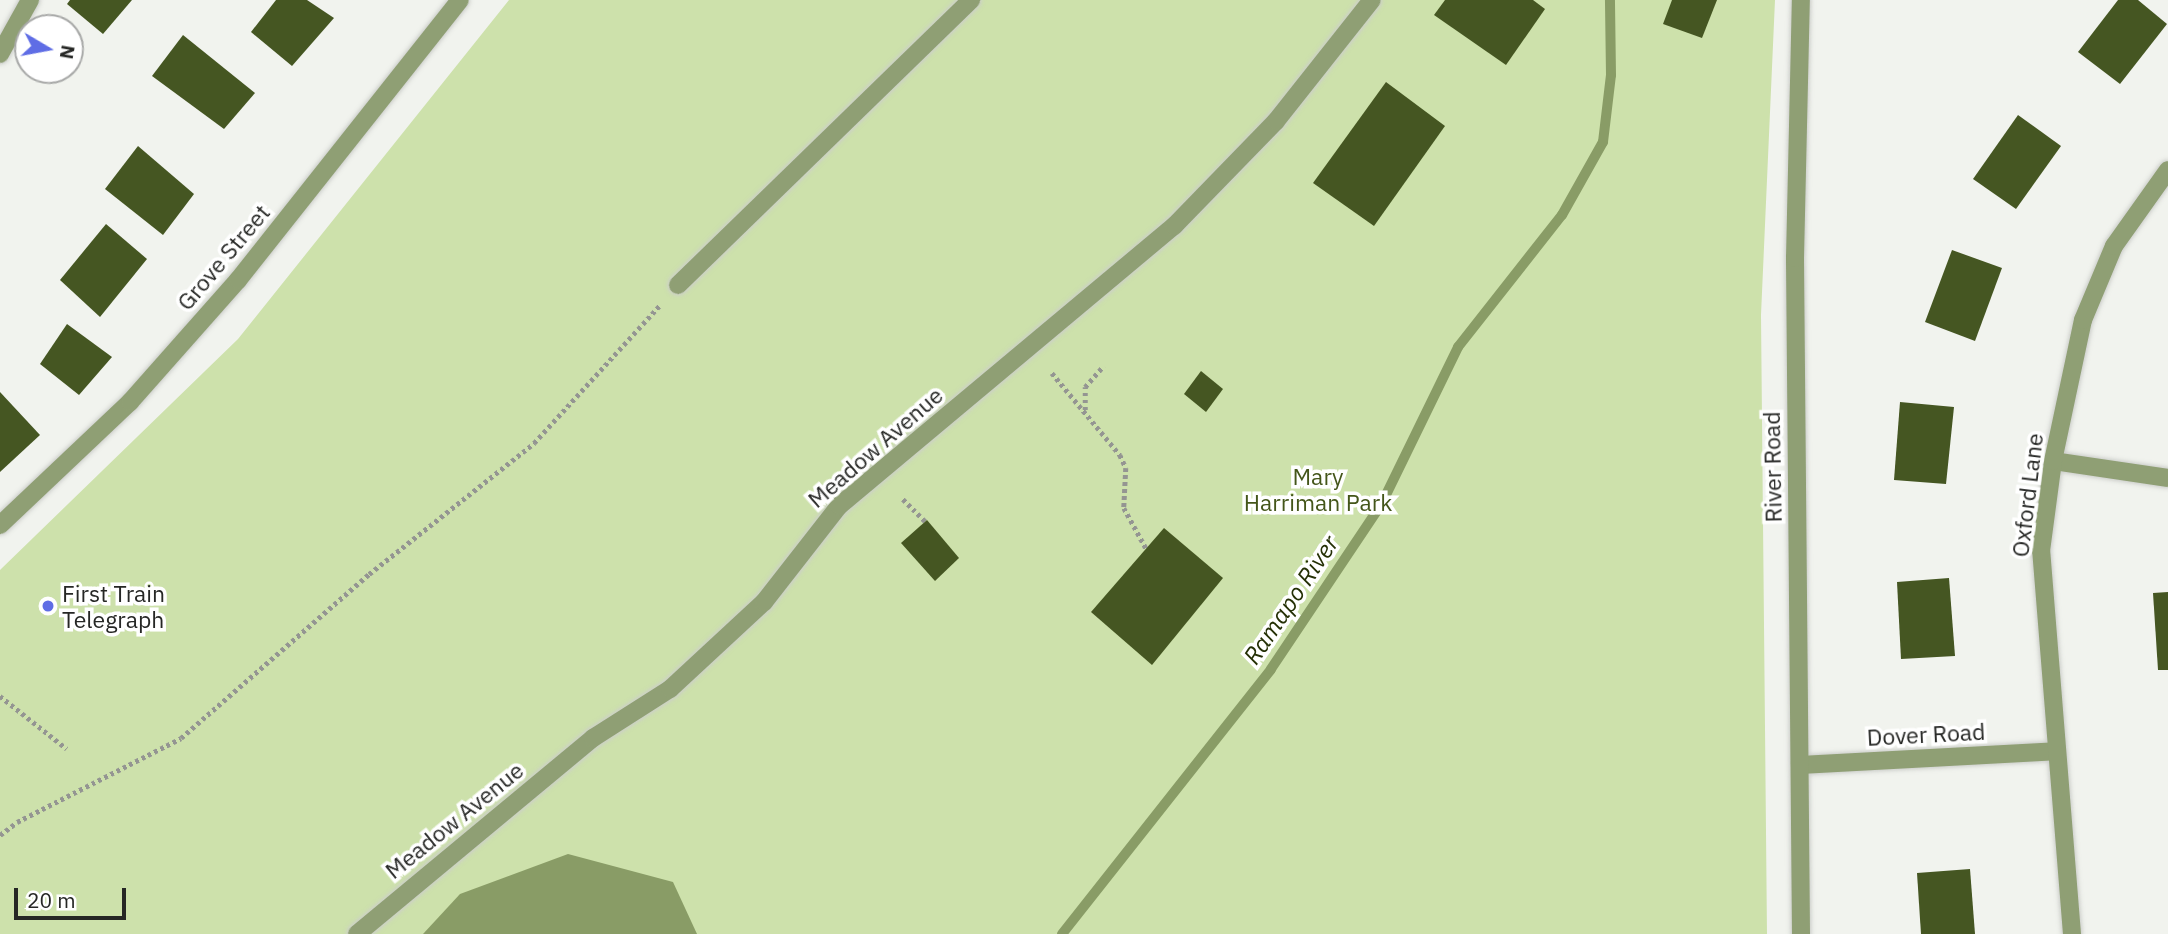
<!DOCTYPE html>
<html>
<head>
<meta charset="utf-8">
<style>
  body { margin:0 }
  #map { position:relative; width:2168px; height:934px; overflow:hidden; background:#f1f3ee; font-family:"IBM Plex Sans",sans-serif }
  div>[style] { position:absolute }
  .green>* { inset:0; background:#cde1ab }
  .water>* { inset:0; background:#899c66 }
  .stream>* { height:10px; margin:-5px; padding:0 5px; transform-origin:5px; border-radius:5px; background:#899c66 }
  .building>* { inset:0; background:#455622 }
  .path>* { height:4.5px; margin-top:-2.25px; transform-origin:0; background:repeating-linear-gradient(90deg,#949592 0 3.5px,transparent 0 7px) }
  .roads { filter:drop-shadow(0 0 2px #ccceca) drop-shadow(0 0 2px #ccceca) }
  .service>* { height:18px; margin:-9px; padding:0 9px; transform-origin:9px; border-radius:9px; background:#8f9f74 }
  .minor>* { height:18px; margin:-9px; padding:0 9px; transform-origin:9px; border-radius:9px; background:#8f9f74 }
  .tertiary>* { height:18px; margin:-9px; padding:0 9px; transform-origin:9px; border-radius:9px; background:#8f9f74 }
  .dots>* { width:19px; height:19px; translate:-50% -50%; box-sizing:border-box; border:4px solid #fff; border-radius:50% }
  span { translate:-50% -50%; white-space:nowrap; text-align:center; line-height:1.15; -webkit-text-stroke:7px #fff; paint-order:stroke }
  .street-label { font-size:23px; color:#262725 }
  .park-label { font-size:23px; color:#44561a }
  .poi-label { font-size:23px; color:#262725 }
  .left { translate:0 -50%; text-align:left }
  .water-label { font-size:24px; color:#243005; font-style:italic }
  .north { position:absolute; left:14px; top:14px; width:70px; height:70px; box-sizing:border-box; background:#fff; border:2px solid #a8a9a8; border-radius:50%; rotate:100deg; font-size:19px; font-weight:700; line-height:28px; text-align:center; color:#262725 }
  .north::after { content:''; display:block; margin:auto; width:24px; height:32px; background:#5f6de5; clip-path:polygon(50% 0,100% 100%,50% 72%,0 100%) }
  .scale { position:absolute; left:14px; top:888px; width:112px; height:32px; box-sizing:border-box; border:4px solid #262725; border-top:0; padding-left:9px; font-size:21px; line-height:24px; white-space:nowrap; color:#262725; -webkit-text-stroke:5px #fff; paint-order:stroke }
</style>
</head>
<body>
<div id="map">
  <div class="green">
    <div style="clip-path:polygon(509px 0,1775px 0,1761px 315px,1767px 934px,0 934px,0 570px,238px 339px)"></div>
  </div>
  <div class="water">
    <div style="clip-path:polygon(568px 854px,673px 882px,697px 934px,423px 934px,460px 894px)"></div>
  </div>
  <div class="stream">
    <div style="left:1062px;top:934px;width:337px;rotate:-51.7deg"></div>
    <div style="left:1271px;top:669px;width:200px;rotate:-56.2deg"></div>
    <div style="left:1382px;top:503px;width:174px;rotate:-64deg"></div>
    <div style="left:1458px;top:347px;width:168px;rotate:-51.8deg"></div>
    <div style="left:1562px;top:215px;width:84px;rotate:-60.7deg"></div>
    <div style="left:1603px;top:142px;width:67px;rotate:-83.2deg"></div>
    <div style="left:1611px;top:75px;width:75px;rotate:-90.8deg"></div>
  </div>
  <div class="building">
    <div style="clip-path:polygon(70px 0,132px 0,103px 34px,67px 4px)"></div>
    <div style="clip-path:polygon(276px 0,307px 0,334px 18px,292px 66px,251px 32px)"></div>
    <div style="clip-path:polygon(1445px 0,1533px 0,1545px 9px,1506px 65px,1434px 15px)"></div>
    <div style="clip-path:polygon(1672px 0,1717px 0,1702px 38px,1663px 24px)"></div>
    <div style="clip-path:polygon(2118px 0,2138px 0,2167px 24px,2120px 84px,2078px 52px)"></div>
    <div style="clip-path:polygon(183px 35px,255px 93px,224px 129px,152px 76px)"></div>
    <div style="clip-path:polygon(1386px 82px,1445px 126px,1374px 226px,1313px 183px)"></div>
    <div style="clip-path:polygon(2018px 115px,2061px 146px,2016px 209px,1973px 179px)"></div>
    <div style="clip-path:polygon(138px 146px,194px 194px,163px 235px,105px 189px)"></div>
    <div style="clip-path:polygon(106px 224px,147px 259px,100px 317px,60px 280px)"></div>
    <div style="clip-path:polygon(1952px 250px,2002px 268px,1975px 341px,1925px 322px)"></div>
    <div style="clip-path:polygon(67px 324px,112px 357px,79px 395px,40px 364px)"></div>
    <div style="clip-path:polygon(1201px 371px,1223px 389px,1206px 412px,1184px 394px)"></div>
    <div style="clip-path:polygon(0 392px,40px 435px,0 472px)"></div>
    <div style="clip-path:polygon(1900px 402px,1954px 407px,1946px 484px,1894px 480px)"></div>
    <div style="clip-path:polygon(927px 520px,959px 558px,935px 581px,901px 543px)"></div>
    <div style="clip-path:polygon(1164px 528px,1223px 578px,1152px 665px,1091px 612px)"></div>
    <div style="clip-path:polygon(1949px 578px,1955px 656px,1901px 659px,1897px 582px)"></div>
    <div style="clip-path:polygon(2168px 592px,2168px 670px,2158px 670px,2153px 593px)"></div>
    <div style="clip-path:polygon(1970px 869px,1975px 934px,1921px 934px,1917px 873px)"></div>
  </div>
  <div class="path">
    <div style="left:1052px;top:373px;width:107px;rotate:50.3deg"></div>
    <div style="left:1120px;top:455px;width:14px;rotate:65deg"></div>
    <div style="left:1126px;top:468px;width:40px;rotate:92.9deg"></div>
    <div style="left:1124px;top:508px;width:46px;rotate:61.2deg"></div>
    <div style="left:1085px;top:410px;width:23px;rotate:-90deg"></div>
    <div style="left:1085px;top:387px;width:28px;rotate:-49deg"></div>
    <div style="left:903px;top:499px;width:33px;rotate:45deg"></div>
    <div style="left:0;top:696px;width:85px;rotate:38.3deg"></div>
    <div style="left:0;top:835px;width:21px;rotate:-37deg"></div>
    <div style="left:17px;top:822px;width:184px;rotate:-27.1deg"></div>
    <div style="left:181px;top:738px;width:249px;rotate:-41.1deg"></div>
    <div style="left:369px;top:574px;width:211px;rotate:-38.4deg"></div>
    <div style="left:534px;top:443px;width:188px;rotate:-47.6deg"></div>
  </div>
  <div class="roads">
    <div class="service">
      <div style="left:678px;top:285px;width:409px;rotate:-44.2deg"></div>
    </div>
    <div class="minor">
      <div style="left:0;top:54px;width:62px;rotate:-60.9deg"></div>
      <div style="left:2053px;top:461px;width:116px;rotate:8.4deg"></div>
      <div style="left:0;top:525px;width:179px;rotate:-43.4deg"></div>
      <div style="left:130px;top:402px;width:163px;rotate:-48.5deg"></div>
      <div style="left:238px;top:280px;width:357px;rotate:-51.6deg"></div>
      <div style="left:1800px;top:765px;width:256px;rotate:-3.1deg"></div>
      <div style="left:357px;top:934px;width:307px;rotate:-39.7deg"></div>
      <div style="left:593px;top:738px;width:91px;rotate:-32.5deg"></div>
      <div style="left:670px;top:689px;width:128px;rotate:-42.8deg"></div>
      <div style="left:764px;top:602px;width:122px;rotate:-52deg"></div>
      <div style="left:839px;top:506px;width:437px;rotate:-39.9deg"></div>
      <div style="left:1174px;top:226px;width:146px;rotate:-45.8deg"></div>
      <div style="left:1276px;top:121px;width:154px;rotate:-51.6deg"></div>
      <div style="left:2072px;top:934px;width:384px;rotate:-94.6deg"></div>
      <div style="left:2041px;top:551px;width:91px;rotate:-82.4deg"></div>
      <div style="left:2053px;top:461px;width:144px;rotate:-78deg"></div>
      <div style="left:2083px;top:320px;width:80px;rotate:-67.3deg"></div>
      <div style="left:2114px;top:246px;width:93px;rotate:-54.6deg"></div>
    </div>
    <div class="tertiary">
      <div style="left:1801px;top:934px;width:676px;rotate:-90.51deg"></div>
      <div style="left:1795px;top:258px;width:258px;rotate:-88.7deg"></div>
    </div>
  </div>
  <div class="dots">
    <div style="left:48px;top:606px;background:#5f6de5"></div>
  </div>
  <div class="street-label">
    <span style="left:223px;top:257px;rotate:-50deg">Grove Street</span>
    <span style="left:875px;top:447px;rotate:-41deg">Meadow Avenue</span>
    <span style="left:1772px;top:467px;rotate:-91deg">River Road</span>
    <span style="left:2027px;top:495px;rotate:-83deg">Oxford Lane</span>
    <span style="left:1926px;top:734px;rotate:-3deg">Dover Road</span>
    <span style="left:454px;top:820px;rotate:-39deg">Meadow Avenue</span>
  </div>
  <div class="park-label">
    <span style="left:1318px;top:489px">Mary<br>Harriman Park</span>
  </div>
  <div class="poi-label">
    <span class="left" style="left:62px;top:606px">First Train<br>Telegraph</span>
  </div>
  <div class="water-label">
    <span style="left:1291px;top:600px;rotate:-56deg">Ramapo River</span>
  </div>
  <div class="north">N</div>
  <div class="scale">20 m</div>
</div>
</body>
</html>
